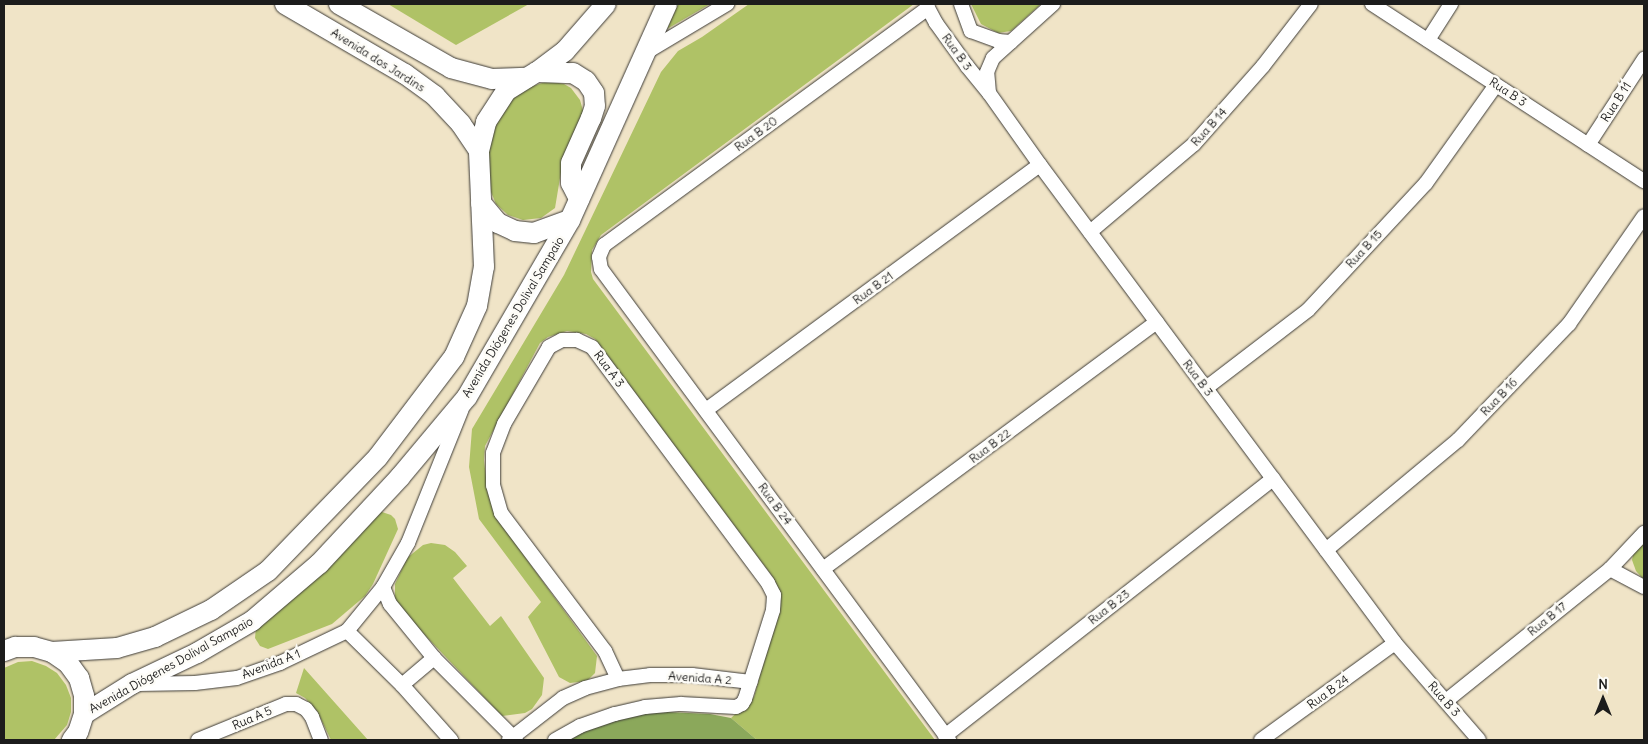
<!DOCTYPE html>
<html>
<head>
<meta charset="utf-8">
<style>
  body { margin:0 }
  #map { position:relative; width:1648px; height:744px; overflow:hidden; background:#f0e4c7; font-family:Delius,sans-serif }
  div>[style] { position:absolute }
  .green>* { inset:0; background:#afc266 }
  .forest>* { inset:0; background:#8ba85b }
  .roads { filter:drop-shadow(0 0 1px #3c3a36) drop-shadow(0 0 1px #3c3a36) }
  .street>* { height:14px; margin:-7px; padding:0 7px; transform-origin:7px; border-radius:7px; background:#fff }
  .secondary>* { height:20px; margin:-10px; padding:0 10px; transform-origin:10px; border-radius:10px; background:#fff }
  span { translate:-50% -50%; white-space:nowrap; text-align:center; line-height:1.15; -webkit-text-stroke:5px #fdfcf7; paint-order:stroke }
  .street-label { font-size:12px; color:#1c1c1c }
  .frame { position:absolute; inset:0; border:5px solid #1c1c1c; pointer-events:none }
  .north { position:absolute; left:1578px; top:674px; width:50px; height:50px; -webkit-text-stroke:4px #fdfcf7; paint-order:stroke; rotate:0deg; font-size:14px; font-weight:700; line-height:20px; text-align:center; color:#1c1c1c }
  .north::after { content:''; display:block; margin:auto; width:18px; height:22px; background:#1c1c1c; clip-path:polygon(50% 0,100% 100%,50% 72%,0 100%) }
</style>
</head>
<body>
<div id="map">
  <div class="green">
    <div style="clip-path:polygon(388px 4px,529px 4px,456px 45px)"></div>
    <div style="clip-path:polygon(678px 4px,710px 4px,667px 29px)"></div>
    <div style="clip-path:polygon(749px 4px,914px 4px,601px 235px,592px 250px,591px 272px,593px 279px,935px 740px,757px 740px,731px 718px,754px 697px,778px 610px,776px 584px,772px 576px,595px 339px,586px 334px,567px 331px,548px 337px,540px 343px,485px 446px,484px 460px,487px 486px,496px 517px,597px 656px,595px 673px,587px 681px,570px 683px,559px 677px,528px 617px,541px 602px,479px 519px,469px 467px,472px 429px,564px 275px,661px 72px,678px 51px,702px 37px)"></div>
    <div style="clip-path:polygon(971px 4px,1041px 4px,1011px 31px,998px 33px,981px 24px)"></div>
    <div style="clip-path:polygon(548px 81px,564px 84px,571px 88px,580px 100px,584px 114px,561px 172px,555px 208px,541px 218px,523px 220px,508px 215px,496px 204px,488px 185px,484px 162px,497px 116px,516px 95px,527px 88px)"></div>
    <div style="clip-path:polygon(382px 512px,391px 515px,395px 519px,398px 529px,373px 584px,365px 596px,332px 624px,268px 649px,260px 646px,255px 638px,256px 627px,377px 513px)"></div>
    <div style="clip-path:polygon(1644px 537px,1644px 580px,1636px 571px,1632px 560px,1633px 555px)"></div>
    <div style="clip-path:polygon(431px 543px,445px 545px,455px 552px,467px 566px,453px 578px,490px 626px,501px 616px,544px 678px,542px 695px,532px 709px,525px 713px,502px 716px,401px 610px,395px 600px,395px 584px,407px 558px,423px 545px)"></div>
    <div style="clip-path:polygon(32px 661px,46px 666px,57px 673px,66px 685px,71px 698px,71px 712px,67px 725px,54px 740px,4px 740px,4px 668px,18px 662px)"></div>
    <div style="clip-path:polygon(304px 668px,368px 740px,331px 740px,317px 711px,305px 698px,296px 693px)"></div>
  </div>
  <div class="forest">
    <div style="clip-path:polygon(667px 712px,710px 714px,731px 718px,757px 740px,564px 740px,605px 723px,646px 713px)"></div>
  </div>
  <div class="roads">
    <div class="street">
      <div style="left:961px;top:4px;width:29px;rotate:70deg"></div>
      <div style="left:971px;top:31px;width:29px;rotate:20deg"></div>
      <div style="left:998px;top:41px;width:13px;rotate:4deg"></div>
      <div style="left:1372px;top:4px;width:325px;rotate:33.1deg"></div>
      <div style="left:928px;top:8px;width:401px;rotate:143.8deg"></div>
      <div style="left:604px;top:245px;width:13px;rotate:113deg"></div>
      <div style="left:599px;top:257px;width:12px;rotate:81deg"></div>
      <div style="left:601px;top:269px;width:586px;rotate:53.54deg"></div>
      <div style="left:928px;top:8px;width:17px;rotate:62deg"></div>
      <div style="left:936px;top:23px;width:53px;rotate:54.2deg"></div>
      <div style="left:967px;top:66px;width:35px;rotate:51deg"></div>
      <div style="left:989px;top:93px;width:88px;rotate:54.7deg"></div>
      <div style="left:1040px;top:165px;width:595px;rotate:53.4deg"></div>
      <div style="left:1395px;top:643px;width:128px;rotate:49.1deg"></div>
      <div style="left:1428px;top:40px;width:43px;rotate:-57.4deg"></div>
      <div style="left:645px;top:53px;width:96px;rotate:-30.9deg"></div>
      <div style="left:989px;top:93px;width:21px;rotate:-95deg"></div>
      <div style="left:987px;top:72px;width:15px;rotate:-67deg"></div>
      <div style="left:993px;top:58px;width:81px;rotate:-42deg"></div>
      <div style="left:1588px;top:145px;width:103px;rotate:-56.9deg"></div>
      <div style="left:1090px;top:232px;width:136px;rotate:-40.2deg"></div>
      <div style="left:1194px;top:144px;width:104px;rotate:-48.5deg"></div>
      <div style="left:1263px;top:66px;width:78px;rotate:-52.3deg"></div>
      <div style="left:1206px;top:388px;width:128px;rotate:-37.4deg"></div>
      <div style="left:1308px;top:310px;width:173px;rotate:-47.1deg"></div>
      <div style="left:1426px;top:183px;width:120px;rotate:-54.5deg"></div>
      <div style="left:706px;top:410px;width:414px;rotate:-36.3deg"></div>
      <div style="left:1326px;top:550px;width:172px;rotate:-39.8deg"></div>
      <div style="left:1458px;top:440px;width:161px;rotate:-46.3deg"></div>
      <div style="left:1569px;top:324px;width:131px;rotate:-55.2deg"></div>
      <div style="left:823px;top:569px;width:415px;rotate:-36.5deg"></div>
      <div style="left:1610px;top:569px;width:38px;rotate:28deg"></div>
      <div style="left:383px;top:587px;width:18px;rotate:68deg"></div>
      <div style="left:390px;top:604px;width:70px;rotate:50.8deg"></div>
      <div style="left:434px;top:658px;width:116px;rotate:45deg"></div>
      <div style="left:347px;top:631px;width:77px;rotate:44.5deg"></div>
      <div style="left:402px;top:685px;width:74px;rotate:48.3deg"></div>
      <div style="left:138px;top:684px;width:57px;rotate:-1deg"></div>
      <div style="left:195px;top:683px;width:42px;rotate:-6.8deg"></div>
      <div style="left:237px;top:678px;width:46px;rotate:-19.2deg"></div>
      <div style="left:280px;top:663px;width:74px;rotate:-25.5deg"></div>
      <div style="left:347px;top:631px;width:57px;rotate:-50.7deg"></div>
      <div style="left:383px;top:587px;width:51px;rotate:-60.4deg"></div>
      <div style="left:408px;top:543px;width:144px;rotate:-68.1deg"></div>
      <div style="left:402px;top:685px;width:42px;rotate:-40.2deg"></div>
      <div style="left:1446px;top:701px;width:211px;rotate:-38.8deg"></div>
      <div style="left:1610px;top:569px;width:50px;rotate:-46.6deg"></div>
      <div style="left:945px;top:736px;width:417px;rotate:-38.1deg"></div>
      <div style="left:198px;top:740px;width:95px;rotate:-22.2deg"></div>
      <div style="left:286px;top:704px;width:10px"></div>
      <div style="left:296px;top:704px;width:11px;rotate:27deg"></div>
      <div style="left:306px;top:709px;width:10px;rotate:53deg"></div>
      <div style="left:312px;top:717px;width:25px;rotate:69deg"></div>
      <div style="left:509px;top:740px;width:68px;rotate:-37.9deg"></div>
      <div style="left:563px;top:698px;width:24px;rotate:-24deg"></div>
      <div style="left:585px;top:688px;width:34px;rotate:-15deg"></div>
      <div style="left:618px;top:679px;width:32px;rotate:-7deg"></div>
      <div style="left:650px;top:675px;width:42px"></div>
      <div style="left:692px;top:675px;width:59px;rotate:6.8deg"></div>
      <div style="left:555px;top:740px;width:29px;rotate:-29deg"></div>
      <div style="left:580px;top:726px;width:37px;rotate:-19deg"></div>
      <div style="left:615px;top:714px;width:31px;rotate:-13deg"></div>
      <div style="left:645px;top:707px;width:36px;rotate:-5deg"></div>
      <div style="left:681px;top:704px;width:55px;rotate:3.1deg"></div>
      <div style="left:736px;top:707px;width:7px;rotate:-27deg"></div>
      <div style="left:742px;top:704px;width:6px;rotate:-59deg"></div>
      <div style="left:745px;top:699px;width:93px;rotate:-72.5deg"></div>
      <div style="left:773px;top:610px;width:15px;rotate:-86deg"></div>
      <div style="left:774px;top:595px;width:13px;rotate:-117deg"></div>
      <div style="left:768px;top:583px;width:294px;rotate:-126.7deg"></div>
      <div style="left:592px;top:347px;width:17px;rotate:-155deg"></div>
      <div style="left:577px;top:340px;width:15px;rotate:180deg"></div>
      <div style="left:562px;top:340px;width:15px;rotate:152deg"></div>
      <div style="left:549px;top:347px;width:89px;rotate:120.3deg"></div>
      <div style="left:504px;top:424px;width:31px;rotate:111deg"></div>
      <div style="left:493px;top:453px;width:32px;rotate:90deg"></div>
      <div style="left:493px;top:485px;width:29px;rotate:74deg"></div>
      <div style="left:501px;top:513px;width:173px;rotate:53deg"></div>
      <div style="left:605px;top:651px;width:31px;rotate:65deg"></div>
      <div style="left:1261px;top:740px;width:165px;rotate:-35.9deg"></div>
    </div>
    <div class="secondary">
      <div style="left:285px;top:4px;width:139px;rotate:30.3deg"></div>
      <div style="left:405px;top:74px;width:37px;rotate:36deg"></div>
      <div style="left:435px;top:96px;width:38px;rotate:47deg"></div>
      <div style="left:461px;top:124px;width:32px;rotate:56deg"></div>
      <div style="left:339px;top:4px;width:129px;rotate:29.7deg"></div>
      <div style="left:451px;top:68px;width:42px;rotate:15deg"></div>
      <div style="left:492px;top:79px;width:35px;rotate:-2deg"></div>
      <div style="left:537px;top:72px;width:36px;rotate:2deg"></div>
      <div style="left:573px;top:73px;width:15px;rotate:32deg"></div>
      <div style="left:586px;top:81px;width:14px;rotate:56deg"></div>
      <div style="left:594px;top:93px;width:13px;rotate:86deg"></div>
      <div style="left:595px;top:106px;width:13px;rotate:108deg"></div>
      <div style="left:591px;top:118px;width:49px;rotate:114deg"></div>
      <div style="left:571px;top:163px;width:20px;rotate:90deg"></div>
      <div style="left:571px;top:183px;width:18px;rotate:63deg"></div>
      <div style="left:481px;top:203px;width:26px;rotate:50deg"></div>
      <div style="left:498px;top:223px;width:19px;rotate:25deg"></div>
      <div style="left:515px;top:231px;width:19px;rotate:6deg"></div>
      <div style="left:534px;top:233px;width:38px;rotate:-20deg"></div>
      <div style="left:4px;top:651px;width:12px;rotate:-20deg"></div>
      <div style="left:15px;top:647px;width:19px"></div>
      <div style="left:34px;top:647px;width:19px;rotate:16deg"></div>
      <div style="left:52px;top:652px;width:19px;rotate:35deg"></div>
      <div style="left:68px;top:663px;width:19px;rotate:54deg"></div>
      <div style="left:79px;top:678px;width:19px;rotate:74deg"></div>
      <div style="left:84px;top:696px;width:18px;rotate:90deg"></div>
      <div style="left:84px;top:714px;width:19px;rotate:108deg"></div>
      <div style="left:78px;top:732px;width:10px;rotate:127deg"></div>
      <div style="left:52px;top:652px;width:65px;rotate:-3.5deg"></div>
      <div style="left:117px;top:648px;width:40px;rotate:-16deg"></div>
      <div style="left:155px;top:637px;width:62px;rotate:-25.7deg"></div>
      <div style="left:211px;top:610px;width:69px;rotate:-34.4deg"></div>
      <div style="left:268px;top:571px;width:158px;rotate:-46deg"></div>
      <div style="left:378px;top:457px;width:126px;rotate:-52.8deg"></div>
      <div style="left:454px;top:357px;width:56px;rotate:-65.7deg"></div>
      <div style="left:477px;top:306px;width:40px;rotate:-80deg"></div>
      <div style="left:484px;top:267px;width:116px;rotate:-92.5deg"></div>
      <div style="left:479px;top:151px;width:30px;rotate:-76deg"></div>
      <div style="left:486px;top:122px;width:37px;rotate:-57deg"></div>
      <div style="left:506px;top:91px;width:36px;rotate:-32deg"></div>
      <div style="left:537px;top:72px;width:35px;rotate:-37deg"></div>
      <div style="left:565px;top:51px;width:62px;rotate:-48.9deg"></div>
      <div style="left:84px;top:714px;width:57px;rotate:-32deg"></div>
      <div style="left:132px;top:684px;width:72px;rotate:-25.5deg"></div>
      <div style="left:197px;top:653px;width:64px;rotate:-30.2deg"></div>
      <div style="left:252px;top:621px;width:88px;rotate:-40.4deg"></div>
      <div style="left:319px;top:564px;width:119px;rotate:-47deg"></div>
      <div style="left:400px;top:477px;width:104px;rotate:-50.1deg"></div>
      <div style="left:467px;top:397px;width:205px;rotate:-59.8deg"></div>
      <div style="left:570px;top:220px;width:237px;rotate:-65.8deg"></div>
    </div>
  </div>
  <div class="street-label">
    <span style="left:957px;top:52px;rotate:54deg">Rua B 3</span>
    <span style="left:378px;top:60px;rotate:32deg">Avenida dos Jardins</span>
    <span style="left:1508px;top:92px;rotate:33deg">Rua B 3</span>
    <span style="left:1616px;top:102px;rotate:-57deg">Rua B 11</span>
    <span style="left:1209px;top:127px;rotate:-48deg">Rua B 14</span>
    <span style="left:756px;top:134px;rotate:-36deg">Rua B 20</span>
    <span style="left:1364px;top:249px;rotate:-47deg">Rua B 15</span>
    <span style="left:873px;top:288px;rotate:-36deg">Rua B 21</span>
    <span style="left:513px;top:317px;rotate:-59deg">Avenida Diógenes Dolival Sampaio</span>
    <span style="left:609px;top:369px;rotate:53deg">Rua A 3</span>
    <span style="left:1198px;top:378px;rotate:53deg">Rua B 3</span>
    <span style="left:1499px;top:397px;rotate:-46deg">Rua B 16</span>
    <span style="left:990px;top:446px;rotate:-37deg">Rua B 22</span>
    <span style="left:775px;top:504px;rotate:54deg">Rua B 24</span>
    <span style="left:1109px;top:607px;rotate:-38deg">Rua B 23</span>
    <span style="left:1547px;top:619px;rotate:-39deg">Rua B 17</span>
    <span style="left:271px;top:664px;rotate:-21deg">Avenida A 1</span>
    <span style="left:171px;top:665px;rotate:-29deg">Avenida Diógenes Dolival Sampaio</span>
    <span style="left:700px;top:678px;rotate:4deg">Avenida A 2</span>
    <span style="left:1328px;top:692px;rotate:-36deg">Rua B 24</span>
    <span style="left:1444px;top:699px;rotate:49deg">Rua B 3</span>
    <span style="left:252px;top:718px;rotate:-23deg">Rua A 5</span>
  </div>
  <div class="frame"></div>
  <div class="north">N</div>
</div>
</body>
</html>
